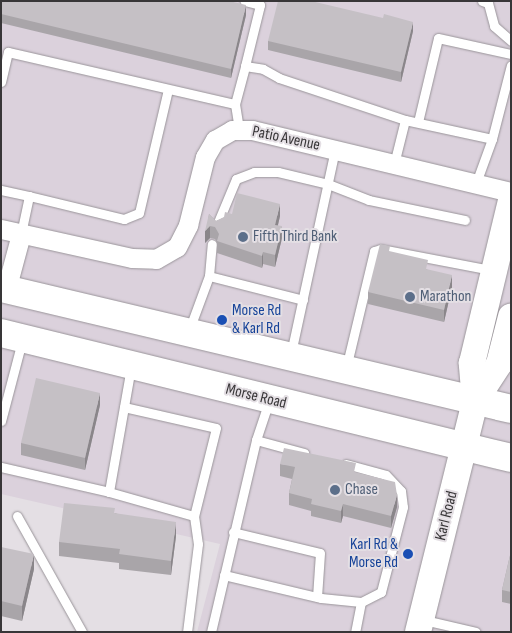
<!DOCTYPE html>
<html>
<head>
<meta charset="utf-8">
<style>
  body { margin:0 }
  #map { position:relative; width:512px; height:633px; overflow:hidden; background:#e4dfe4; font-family:"Sofia Sans Condensed",sans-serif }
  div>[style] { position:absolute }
  .built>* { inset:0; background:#dbd1dc }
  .roads { filter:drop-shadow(0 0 1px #9a959a) drop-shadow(0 0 1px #9a959a) }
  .lane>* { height:9px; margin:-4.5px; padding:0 4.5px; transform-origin:4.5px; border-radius:4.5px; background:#fff }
  .street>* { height:19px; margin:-9.5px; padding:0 9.5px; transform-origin:9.5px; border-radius:9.5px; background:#fff }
  .secondary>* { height:26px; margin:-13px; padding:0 13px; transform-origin:13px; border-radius:13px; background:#fff }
  .primary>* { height:28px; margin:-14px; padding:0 14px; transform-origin:14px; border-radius:14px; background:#fff }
  .wall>* { inset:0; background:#a9a5a9 }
  .shaded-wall>* { inset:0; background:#8a868a }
  .building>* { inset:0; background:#c5c0c5 }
  .dots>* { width:14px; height:14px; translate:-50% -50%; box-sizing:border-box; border:2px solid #e4dfe4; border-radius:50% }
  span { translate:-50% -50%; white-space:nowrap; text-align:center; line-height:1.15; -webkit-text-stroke:4px #e4dfe4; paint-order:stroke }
  .street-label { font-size:16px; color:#383638 }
  .service-label { font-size:16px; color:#4e5e75 }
  .left { translate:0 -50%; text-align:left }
  .transit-label { font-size:16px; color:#164399 }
  .right { translate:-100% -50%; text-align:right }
  .frame { position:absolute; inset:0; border:2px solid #383638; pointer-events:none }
</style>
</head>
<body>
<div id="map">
  <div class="built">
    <div style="clip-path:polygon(1px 1px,511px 1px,511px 632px,197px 632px,220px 544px,1px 494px)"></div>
  </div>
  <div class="roads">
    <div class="lane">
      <div style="left:482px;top:1px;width:6px;rotate:18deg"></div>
      <div style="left:488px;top:3px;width:24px;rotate:75deg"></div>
      <div style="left:494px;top:26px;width:23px;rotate:41deg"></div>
      <div style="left:245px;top:66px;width:63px;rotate:-76.2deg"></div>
      <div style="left:260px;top:5px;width:16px;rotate:-165deg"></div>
      <div style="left:1px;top:82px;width:31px;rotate:-77deg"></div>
      <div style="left:8px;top:52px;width:233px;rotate:12.9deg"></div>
      <div style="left:235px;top:104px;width:39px;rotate:-75deg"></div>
      <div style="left:245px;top:66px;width:18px;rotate:9deg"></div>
      <div style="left:263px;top:69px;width:18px;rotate:29deg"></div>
      <div style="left:279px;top:78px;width:133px;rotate:18.4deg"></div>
      <div style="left:405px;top:120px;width:89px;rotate:12.3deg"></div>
      <div style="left:492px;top:139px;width:76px;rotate:-75.6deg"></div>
      <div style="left:235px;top:104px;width:26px;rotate:81deg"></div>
      <div style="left:418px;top:122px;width:86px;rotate:-76.6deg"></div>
      <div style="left:438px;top:38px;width:75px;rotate:12.4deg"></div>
      <div style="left:394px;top:164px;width:45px;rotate:-76deg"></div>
      <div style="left:476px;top:183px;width:47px;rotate:-70deg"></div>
      <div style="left:1px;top:190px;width:29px;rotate:12deg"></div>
      <div style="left:29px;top:196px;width:39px;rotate:102deg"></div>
      <div style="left:29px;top:196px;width:98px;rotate:13.6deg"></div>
      <div style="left:124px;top:219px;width:16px;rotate:-22deg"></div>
      <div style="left:139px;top:213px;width:127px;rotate:-76.8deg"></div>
      <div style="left:216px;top:227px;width:52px;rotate:-67.4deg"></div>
      <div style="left:236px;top:179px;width:19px;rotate:-21deg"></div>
      <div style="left:254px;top:172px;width:24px"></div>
      <div style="left:278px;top:172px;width:51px;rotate:13.5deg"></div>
      <div style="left:328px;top:184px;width:44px;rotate:21.3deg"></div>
      <div style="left:369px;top:200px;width:98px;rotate:11.8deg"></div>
      <div style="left:209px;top:276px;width:97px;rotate:14.3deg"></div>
      <div style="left:189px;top:330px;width:58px;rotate:-69.7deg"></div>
      <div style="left:209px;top:276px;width:32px;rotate:-85deg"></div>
      <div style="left:291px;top:353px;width:208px;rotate:-77.8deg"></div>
      <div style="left:131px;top:367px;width:127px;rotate:100deg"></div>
      <div style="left:109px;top:492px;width:88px;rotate:15.8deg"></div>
      <div style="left:194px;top:516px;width:28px;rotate:82deg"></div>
      <div style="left:198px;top:544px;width:89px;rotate:97.1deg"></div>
      <div style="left:346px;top:368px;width:120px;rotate:-76.5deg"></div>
      <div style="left:374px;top:251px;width:7px;rotate:-16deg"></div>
      <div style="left:381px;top:249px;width:112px;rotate:10.8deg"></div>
      <div style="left:124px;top:407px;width:94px;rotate:12.9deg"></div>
      <div style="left:216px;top:428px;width:91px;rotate:104deg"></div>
      <div style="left:1px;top:421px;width:83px;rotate:-75.3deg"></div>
      <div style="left:256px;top:440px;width:50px;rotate:15.2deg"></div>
      <div style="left:346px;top:464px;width:41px;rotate:15.4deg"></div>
      <div style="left:386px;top:475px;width:22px;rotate:47deg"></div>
      <div style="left:401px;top:491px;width:16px;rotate:83deg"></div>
      <div style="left:403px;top:507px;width:88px;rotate:104.5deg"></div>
      <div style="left:381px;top:592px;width:22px;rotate:153deg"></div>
      <div style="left:361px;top:602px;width:31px;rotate:101deg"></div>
      <div style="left:1px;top:467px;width:111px;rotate:13deg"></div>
      <div style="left:17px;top:516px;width:133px;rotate:60.7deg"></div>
      <div style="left:233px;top:532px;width:89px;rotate:13.6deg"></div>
      <div style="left:320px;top:553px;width:44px;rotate:93.9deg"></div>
      <div style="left:224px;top:575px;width:100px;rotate:13.3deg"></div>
      <div style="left:321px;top:598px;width:40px;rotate:5.7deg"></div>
      <div style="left:424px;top:620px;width:53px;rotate:13deg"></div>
      <div style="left:211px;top:632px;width:197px;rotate:-76.8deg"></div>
      <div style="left:256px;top:440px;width:41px;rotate:-71.6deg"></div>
    </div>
    <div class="street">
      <div style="left:1px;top:229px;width:134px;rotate:12.5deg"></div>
      <div style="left:132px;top:258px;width:24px;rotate:2deg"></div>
      <div style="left:156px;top:259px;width:24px;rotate:-30deg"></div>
      <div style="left:177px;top:247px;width:25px;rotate:-63deg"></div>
      <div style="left:188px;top:225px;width:70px;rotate:-76deg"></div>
      <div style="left:205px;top:157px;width:20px;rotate:-60deg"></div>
      <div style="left:215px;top:140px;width:20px;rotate:-30deg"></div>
      <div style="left:232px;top:130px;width:20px"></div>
      <div style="left:252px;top:130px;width:266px;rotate:13.5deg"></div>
      <div style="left:6px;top:290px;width:58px;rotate:-75deg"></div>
    </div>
    <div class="secondary">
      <div style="left:475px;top:401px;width:44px;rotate:-57deg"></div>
      <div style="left:499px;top:364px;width:49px;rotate:-75.7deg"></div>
      <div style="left:418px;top:632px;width:238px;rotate:-76.1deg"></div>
      <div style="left:475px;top:401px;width:38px;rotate:-95deg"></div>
      <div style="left:472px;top:363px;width:168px;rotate:-76.5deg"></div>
    </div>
    <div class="primary">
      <div style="left:1px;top:288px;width:524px;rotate:13.35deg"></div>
      <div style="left:1px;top:333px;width:525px;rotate:13.77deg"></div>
    </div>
  </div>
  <div class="wall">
    <div style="clip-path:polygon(1px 1px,246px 15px,231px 78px,1px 23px)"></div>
    <div style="clip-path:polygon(383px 18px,413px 31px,401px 82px,268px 50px,268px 41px)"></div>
    <div style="clip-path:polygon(209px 214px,216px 221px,232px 214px,280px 216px,278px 225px,282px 238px,275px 267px,263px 264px,262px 268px,217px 253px,217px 243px,215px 239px,210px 238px,205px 243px)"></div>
    <div style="clip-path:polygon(390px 252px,428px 270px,452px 287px,444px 322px,368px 304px,368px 292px)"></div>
    <div style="clip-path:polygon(100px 405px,85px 470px,21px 455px,21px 443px)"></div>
    <div style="clip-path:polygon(280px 464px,356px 473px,397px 507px,391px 528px,343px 516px,341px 523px,311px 516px,311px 511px,289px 505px,289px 493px,292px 479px,280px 476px)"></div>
    <div style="clip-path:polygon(115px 513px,176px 536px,171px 575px,119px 569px,119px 563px,59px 556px,59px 542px)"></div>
    <div style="clip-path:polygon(1px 547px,34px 569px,22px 621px,1px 616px)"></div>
    <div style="clip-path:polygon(511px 551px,511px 604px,502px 602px,502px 590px)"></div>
  </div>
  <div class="shaded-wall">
    <div style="clip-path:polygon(246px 5px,246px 15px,231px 78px,231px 69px)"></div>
    <div style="clip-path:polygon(413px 22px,413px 31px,401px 82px,401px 72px)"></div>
    <div style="clip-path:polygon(280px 204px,280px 216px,275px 237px,275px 225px)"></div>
    <div style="clip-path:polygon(210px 226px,210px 238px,205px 243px,205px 231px)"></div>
    <div style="clip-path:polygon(282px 226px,282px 238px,275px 267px,275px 255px)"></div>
    <div style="clip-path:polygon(263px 252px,263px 264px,262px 268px,262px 256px)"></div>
    <div style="clip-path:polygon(452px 275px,452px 287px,444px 322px,444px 310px)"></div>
    <div style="clip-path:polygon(100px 393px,100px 405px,85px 470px,85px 458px)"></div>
    <div style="clip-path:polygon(397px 495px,397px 507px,391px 528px,391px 516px)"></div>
    <div style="clip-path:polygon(343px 504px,343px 516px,341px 523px,341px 511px)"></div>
    <div style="clip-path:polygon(176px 522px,176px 536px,171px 575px,171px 561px)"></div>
    <div style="clip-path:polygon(34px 554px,34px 569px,22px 621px,22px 606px)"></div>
  </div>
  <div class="building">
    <div style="clip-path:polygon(1px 1px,229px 1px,246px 5px,231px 69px,1px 14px)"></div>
    <div style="clip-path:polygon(278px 1px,311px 1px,383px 18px,384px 14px,413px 22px,401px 72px,268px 41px)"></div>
    <div style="clip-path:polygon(237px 193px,280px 204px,275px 225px,282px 226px,275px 255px,263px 252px,262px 256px,217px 241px,219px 234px,215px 227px,210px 226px,205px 231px,209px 214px,216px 221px,224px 217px,225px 212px,232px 214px)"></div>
    <div style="clip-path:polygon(380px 244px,390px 246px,389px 251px,428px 260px,426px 269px,452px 275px,444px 310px,368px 292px)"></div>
    <div style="clip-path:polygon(36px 378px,100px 393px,85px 458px,21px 443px)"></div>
    <div style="clip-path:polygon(284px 448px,356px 463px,354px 472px,395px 482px,397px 495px,391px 516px,343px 504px,341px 511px,311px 504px,312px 499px,289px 493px,295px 467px,280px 464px)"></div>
    <div style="clip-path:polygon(64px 503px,115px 508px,114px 513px,176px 522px,171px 561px,119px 554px,120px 549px,59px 542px)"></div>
    <div style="clip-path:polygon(1px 547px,34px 554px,22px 606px,1px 601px)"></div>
    <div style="clip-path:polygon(511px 551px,511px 592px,502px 590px)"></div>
  </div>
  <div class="dots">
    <div style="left:243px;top:237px;background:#5c6f8a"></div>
    <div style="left:410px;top:297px;background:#5c6f8a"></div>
    <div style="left:222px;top:320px;background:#1a4fb4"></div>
    <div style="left:335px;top:490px;background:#5c6f8a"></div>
    <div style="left:408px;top:554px;background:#1a4fb4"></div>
  </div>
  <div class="street-label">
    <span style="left:286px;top:139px;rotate:12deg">Patio Avenue</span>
    <span style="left:256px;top:397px;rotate:14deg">Morse Road</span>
    <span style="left:447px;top:516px;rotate:-76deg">Karl Road</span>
  </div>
  <div class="service-label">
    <span class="left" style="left:253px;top:237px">Fifth Third Bank</span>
    <span class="left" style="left:420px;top:297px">Marathon</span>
    <span class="left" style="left:345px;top:490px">Chase</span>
  </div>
  <div class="transit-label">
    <span class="left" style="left:232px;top:320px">Morse Rd<br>&amp; Karl Rd</span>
    <span class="right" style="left:398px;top:554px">Karl Rd &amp;<br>Morse Rd</span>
  </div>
  <div class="frame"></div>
</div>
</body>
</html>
